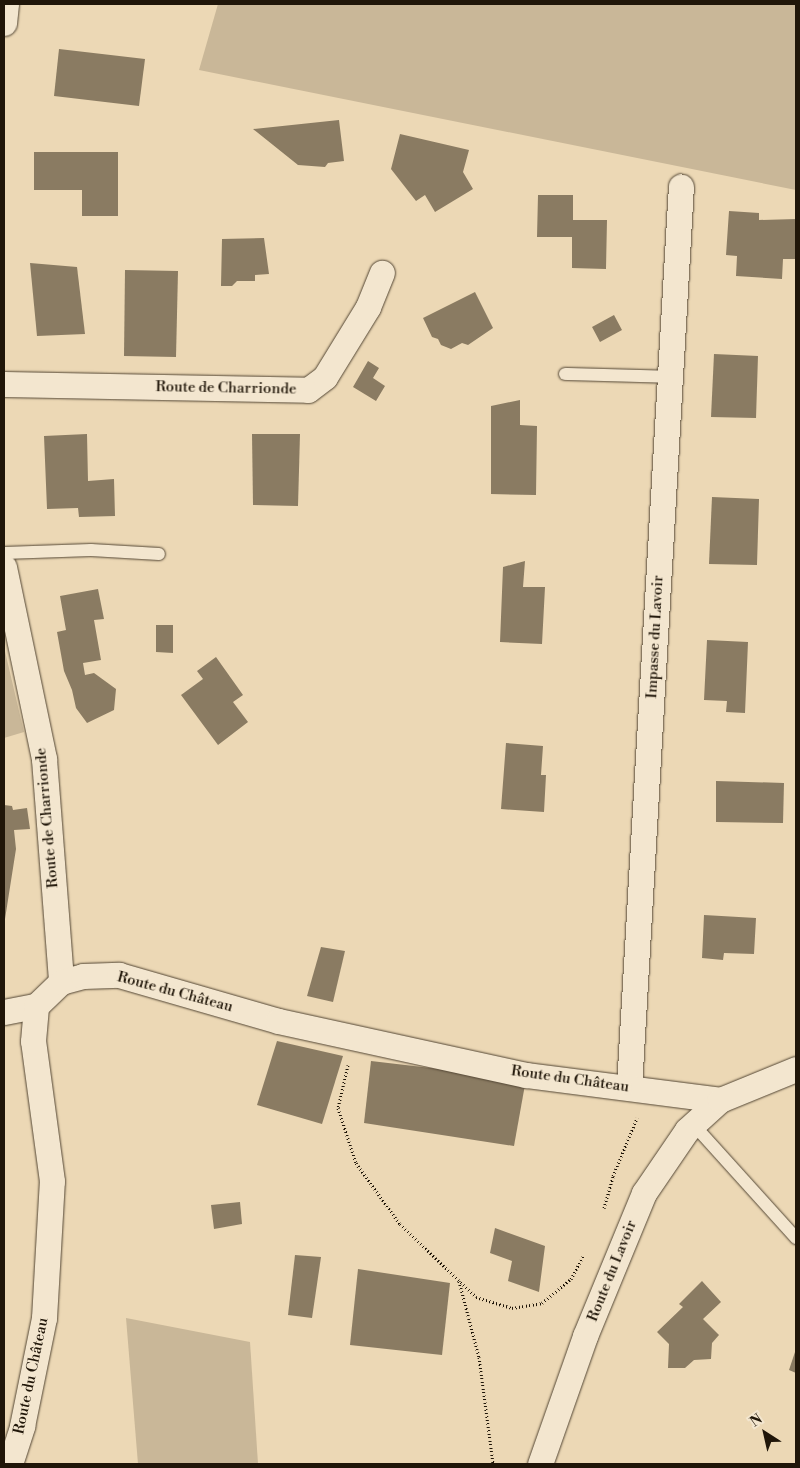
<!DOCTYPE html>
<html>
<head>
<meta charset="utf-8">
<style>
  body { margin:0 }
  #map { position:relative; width:800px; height:1468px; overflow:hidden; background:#ecd8b5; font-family:"Libre Bodoni",serif }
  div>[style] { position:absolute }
  .green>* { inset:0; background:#c9b798 }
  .building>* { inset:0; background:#8a7b62 }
  .path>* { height:3px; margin-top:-1.5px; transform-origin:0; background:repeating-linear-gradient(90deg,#201609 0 1px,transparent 0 3.5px) }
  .roads { filter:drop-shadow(0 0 1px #534634) drop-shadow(0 0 1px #534634) }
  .service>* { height:12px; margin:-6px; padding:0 6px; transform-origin:6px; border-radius:6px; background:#f3e6cf }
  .minor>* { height:25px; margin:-12.5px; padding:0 12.5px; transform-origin:12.5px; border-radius:12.5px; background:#f3e6cf }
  span { translate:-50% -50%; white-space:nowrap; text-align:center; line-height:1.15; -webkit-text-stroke:5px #f3e6cf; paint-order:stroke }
  .street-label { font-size:15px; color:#201609 }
  .frame { position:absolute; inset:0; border:5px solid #201609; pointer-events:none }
  .north { position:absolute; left:740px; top:1408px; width:50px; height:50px; -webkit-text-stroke:4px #f3e6cf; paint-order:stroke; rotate:325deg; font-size:14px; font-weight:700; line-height:20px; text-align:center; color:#201609 }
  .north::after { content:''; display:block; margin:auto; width:18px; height:22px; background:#201609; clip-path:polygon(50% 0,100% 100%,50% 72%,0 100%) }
</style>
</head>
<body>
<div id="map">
  <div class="green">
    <div style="clip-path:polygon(218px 4px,796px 4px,796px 190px,199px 70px)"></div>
    <div style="clip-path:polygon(4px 647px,24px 732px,4px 738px)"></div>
    <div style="clip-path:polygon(126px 1318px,250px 1342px,258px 1464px,138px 1464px)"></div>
  </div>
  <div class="building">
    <div style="clip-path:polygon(59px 49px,145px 59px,139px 106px,54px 96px)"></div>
    <div style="clip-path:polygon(339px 120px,344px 161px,328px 163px,325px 167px,298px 165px,253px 129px)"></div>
    <div style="clip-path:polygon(400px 134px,469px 150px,463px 172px,473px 189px,435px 212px,425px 195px,416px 201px,391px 169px)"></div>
    <div style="clip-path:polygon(34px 152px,118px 152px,118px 216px,82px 216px,82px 190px,34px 190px)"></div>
    <div style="clip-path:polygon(538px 195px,573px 195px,573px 220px,607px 220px,606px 269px,572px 268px,572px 237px,537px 237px)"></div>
    <div style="clip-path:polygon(729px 211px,759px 213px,759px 220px,796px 219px,796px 259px,783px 259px,782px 279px,736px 276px,737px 256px,726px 255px)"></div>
    <div style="clip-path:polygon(264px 238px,269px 274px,255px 275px,255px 281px,237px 281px,232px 286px,221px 286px,222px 239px)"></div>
    <div style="clip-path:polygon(30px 263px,77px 267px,85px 334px,37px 336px)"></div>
    <div style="clip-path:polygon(125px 270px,178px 271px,176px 357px,124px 356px)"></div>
    <div style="clip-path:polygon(475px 292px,493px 328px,468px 345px,462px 343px,451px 349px,441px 345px,438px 339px,432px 337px,423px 318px)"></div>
    <div style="clip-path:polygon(614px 315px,622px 330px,600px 342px,592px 327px)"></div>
    <div style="clip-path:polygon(714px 354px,758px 356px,756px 418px,711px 417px)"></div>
    <div style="clip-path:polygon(368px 361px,379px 368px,373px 378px,385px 386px,376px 401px,353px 387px)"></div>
    <div style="clip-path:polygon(520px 400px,520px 425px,537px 426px,536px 495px,491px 494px,491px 406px)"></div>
    <div style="clip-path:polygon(87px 434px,88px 481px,114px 479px,115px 516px,79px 517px,78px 508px,47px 509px,44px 436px)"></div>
    <div style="clip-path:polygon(252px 434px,300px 434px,298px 506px,253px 505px)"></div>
    <div style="clip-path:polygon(712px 497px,759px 499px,757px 565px,709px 564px)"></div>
    <div style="clip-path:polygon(525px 561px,523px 587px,545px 587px,542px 644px,500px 642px,503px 567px)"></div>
    <div style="clip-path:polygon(98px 589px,104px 619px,94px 620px,101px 660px,83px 663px,85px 675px,94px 673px,116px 689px,114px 710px,87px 723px,76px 708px,72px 690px,64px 671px,57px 632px,66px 630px,60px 596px)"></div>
    <div style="clip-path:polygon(156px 625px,173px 625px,173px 653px,156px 652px)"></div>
    <div style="clip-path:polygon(707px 640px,748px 642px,745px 713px,726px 712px,727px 701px,704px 700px)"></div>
    <div style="clip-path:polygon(216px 657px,243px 695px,233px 702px,248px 722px,218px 745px,181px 695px,203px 679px,197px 671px)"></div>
    <div style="clip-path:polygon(506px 743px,543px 746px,541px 775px,546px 775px,544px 812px,501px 809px)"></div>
    <div style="clip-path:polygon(716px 781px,784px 783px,783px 823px,716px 822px)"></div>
    <div style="clip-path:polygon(4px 805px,12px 806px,13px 810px,27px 808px,30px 829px,14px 830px,16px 849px,5px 919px)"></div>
    <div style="clip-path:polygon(704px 915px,756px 918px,754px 954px,724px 953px,723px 960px,702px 958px)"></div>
    <div style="clip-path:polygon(321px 947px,345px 951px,333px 1002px,307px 996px)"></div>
    <div style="clip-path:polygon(277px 1041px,343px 1056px,322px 1124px,257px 1105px)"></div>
    <div style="clip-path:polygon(371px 1061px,526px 1079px,514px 1146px,364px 1123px)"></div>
    <div style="clip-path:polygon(240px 1202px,242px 1224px,214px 1229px,211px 1205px)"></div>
    <div style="clip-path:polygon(495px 1228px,545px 1246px,539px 1292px,508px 1281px,512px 1261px,490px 1253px)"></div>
    <div style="clip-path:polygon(295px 1255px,321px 1257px,312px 1318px,288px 1315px)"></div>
    <div style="clip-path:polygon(358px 1269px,450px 1283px,442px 1355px,350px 1345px)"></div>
    <div style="clip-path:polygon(702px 1281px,721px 1302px,703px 1319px,719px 1335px,712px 1343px,711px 1359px,694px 1360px,685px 1368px,668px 1368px,669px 1344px,657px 1332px,683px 1307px,679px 1304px)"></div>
    <div style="clip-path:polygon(796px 1349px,796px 1373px,789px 1370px)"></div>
  </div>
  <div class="path">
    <div style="left:348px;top:1065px;width:44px;rotate:103.1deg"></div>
    <div style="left:338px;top:1108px;width:58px;rotate:71.9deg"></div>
    <div style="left:356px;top:1163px;width:75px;rotate:54.2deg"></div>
    <div style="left:400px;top:1224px;width:105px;rotate:43.8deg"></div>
    <div style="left:476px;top:1297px;width:38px;rotate:17deg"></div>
    <div style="left:512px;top:1308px;width:30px;rotate:-9deg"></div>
    <div style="left:542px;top:1303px;width:38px;rotate:-40deg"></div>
    <div style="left:571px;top:1279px;width:27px;rotate:-62deg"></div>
    <div style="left:604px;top:1208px;width:33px;rotate:-74deg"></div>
    <div style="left:613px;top:1176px;width:63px;rotate:-67.5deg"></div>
    <div style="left:459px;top:1281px;width:79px;rotate:75.3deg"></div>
    <div style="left:479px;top:1357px;width:108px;rotate:82.5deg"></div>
  </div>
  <div class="roads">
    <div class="service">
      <div style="left:565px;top:374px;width:105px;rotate:1.6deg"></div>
      <div style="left:4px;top:553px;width:87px;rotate:-2deg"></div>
      <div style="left:91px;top:550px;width:68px;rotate:3.4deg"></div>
      <div style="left:693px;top:1124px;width:154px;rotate:47.9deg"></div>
    </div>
    <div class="minor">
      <div style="left:4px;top:23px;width:19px;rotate:-84deg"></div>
      <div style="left:4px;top:384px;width:304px;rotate:1.1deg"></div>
      <div style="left:308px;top:390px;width:21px;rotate:-37deg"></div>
      <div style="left:325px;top:377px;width:82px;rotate:-58.4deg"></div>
      <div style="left:368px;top:307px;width:37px;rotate:-68deg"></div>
      <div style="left:4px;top:567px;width:196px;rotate:78.2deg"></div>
      <div style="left:44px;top:759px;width:224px;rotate:85.6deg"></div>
      <div style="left:4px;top:1012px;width:33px;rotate:-11deg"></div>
      <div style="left:629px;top:1087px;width:902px;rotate:-86.7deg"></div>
      <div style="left:10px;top:1464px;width:40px;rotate:-72deg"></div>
      <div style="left:22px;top:1426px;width:110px;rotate:-78.5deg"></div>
      <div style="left:44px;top:1318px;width:137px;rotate:-86.7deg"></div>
      <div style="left:52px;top:1181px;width:141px;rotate:-97.7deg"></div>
      <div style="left:33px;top:1041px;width:35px;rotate:-85deg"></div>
      <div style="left:36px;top:1006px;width:35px;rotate:-44deg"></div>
      <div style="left:61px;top:982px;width:23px;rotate:-15deg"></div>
      <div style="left:83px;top:976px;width:36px;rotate:-2deg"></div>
      <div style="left:119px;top:975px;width:166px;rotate:16.1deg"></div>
      <div style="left:278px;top:1021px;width:254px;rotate:12.3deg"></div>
      <div style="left:526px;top:1075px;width:196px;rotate:7.3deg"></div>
      <div style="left:540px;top:1464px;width:136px;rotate:-70.6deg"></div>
      <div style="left:585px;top:1336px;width:155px;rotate:-67.6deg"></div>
      <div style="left:644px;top:1193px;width:76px;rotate:-55.7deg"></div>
      <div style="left:687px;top:1130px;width:45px;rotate:-42.3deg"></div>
      <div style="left:720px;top:1100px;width:82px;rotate:-22.2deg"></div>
    </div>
  </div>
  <div class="street-label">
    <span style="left:226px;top:388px;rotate:1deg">Route de Charrionde</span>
    <span style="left:655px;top:637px;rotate:-87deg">Impasse du Lavoir</span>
    <span style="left:47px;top:818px;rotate:-95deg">Route de Charrionde</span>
    <span style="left:175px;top:992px;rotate:15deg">Route du Château</span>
    <span style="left:570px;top:1079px;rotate:8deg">Route du Château</span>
    <span style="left:612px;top:1271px;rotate:-68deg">Route du Lavoir</span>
    <span style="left:31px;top:1376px;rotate:-78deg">Route du Château</span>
  </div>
  <div class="frame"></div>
  <div class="north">N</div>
</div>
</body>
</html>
